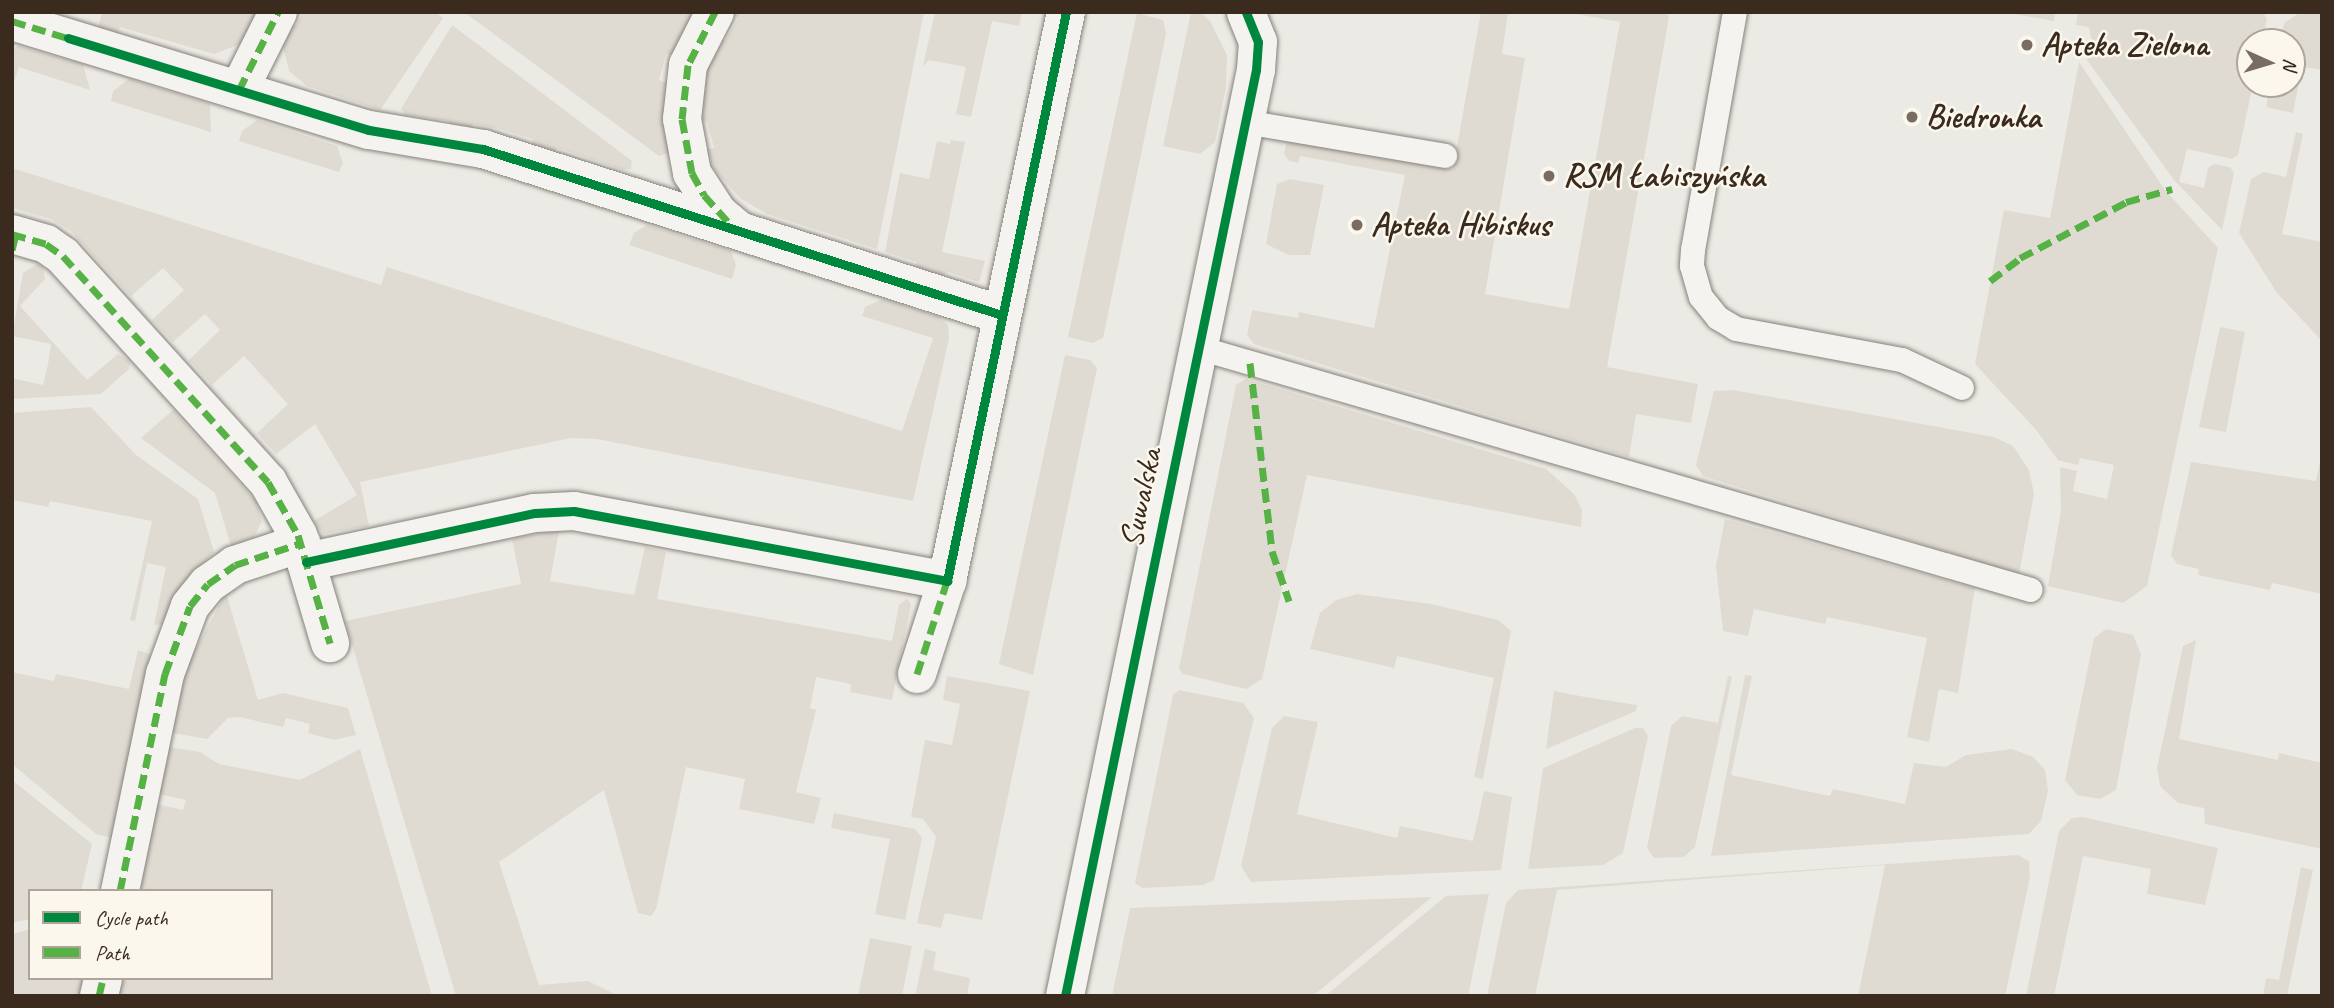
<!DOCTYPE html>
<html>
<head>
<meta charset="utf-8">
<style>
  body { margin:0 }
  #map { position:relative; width:2334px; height:1008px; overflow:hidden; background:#eceae4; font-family:Caveat,sans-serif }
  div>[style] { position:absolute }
  .green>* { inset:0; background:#dfdbd2 }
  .roads { filter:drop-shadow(0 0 2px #86827c) drop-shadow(0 0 2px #86827c) }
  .lane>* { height:24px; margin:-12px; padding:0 12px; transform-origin:12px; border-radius:12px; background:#f4f3ef }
  .street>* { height:38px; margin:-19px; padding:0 19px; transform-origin:19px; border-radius:19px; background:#f4f3ef }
  .quiet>* { height:7px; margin-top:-3.5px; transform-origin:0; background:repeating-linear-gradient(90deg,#57b245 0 14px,transparent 0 21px) }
  .cycleway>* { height:9px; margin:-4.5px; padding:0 4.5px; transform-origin:4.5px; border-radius:4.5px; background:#00873e }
  .dots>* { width:19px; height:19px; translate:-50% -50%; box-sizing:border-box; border:4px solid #fbf7ec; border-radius:50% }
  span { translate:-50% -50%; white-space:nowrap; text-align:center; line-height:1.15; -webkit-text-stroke:5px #fbf7ec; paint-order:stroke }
  .poi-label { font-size:33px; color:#3b2a1e; font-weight:700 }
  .left { translate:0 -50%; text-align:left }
  .street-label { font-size:33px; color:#3b2a1e }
  .frame { position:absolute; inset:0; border:14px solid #3b2a1e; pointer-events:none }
  .legend { position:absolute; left:28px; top:889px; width:245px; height:91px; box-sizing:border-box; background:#fbf7ec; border:2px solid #aea59a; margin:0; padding:9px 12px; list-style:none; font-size:21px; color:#3b2a1e }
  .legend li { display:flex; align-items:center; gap:14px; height:35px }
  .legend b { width:35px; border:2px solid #aea59a }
  .north { position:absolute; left:2236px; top:28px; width:70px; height:70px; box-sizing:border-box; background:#fbf7ec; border:2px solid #aea59a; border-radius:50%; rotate:94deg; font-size:19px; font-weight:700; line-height:28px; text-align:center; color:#3b2a1e }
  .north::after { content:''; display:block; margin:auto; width:24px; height:32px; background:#796d63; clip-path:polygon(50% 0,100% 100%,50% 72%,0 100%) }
</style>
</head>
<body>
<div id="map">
  <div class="green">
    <div style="clip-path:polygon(102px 12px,259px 12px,240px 44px,214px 54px,120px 27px,115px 43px,96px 37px)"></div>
    <div style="clip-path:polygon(303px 12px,435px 12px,443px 18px,380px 110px,307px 86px,289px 71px,282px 42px,288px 22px,296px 26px)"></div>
    <div style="clip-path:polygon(464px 12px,695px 12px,674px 56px,666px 54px,659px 80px,667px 83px,670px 152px,659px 156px)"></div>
    <div style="clip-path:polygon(732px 12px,924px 12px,877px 249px,767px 214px,741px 199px,715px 170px,705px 150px,714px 148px,707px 121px,698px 124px,699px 81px,717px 37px,725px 41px,738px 19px)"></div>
    <div style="clip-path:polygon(935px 12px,1022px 12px,1019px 26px,992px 21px,971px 117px,956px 114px,966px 67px,929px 60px,923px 66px)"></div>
    <div style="clip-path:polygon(1191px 12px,1200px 12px,1210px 21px,1227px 55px,1226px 87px,1215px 142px,1200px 154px,1163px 146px)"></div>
    <div style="clip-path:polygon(1481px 12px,1508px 12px,1502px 54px,1525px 58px,1485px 294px,1569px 309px,1620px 22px,1566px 12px,1666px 12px,1669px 17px,1607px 367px,1698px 384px,1691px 423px,1636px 414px,1629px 457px,1254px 344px,1247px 335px,1252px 310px,1298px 318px,1299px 312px,1374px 328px,1405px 175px,1300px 156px,1298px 163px,1289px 161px,1284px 154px,1287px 141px,1453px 169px)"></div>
    <div style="clip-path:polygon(2004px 12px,2055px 12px,2054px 21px)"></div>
    <div style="clip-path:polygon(2078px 12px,2263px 12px,2267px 19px,2262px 42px,2250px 42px,2253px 84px,2238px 155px,2232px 159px,2187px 149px,2179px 182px,2204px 188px,2208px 168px,2214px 164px,2230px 167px,2234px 173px,2222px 230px,2174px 180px,2087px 60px,2091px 38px,2089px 27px,2076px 25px)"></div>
    <div style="clip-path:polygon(2301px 12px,2322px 13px,2322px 70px,2302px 67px,2293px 113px,2266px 107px,2271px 84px,2292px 84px,2292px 42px,2280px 42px,2284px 23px)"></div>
    <div style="clip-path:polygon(1137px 13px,1163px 20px,1166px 34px,1103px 338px,1093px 343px,1068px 337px)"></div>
    <div style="clip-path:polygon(452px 25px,632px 161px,631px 169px,623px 170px,557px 148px,553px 159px,530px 151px,533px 139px,500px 129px,473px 124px,471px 134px,449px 131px,449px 121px,406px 115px,401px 109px)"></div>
    <div style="clip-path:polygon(18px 46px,83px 64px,90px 90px,19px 67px,12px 88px,12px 49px)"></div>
    <div style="clip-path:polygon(2079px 62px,2165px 190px,2218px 248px,2147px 586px,2123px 603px,2048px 586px,2061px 511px,2060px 467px,2077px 471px,2073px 491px,2107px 499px,2114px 465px,2080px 458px,2078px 465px,2058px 460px,2037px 431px,1975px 364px,2004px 210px,2050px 218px)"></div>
    <div style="clip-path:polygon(129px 79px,210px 104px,211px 132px,111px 101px,113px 91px)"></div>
    <div style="clip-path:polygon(257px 120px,337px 146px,343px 163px,339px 172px,239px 141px,242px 131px)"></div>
    <div style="clip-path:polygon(2296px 132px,2303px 134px,2282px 234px,2322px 242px,2322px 341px,2277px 293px,2239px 233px,2251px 179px,2264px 172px,2286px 177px)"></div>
    <div style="clip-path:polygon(951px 140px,965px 142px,942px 252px,985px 261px,979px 282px,948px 272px,931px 283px,912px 277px,917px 262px,885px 252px,900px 173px,929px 179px,937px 141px,950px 144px)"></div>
    <div style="clip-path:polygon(12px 168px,381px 285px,387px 267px,902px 431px,933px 338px,862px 316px,865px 307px,883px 299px,939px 317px,948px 325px,949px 338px,913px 501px,597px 439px,571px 438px,360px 482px,369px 526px,323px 534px,314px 521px,357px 495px,315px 424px,276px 454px,257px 433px,288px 404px,244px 356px,212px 385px,189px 360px,220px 330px,205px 314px,173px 342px,152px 320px,184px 290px,163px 268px,131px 296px,71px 231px,51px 219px,12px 208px)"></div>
    <div style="clip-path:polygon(1290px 179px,1324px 185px,1310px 255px,1289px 255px,1266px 244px,1277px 184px)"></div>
    <div style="clip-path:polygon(647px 225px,731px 251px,736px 265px,732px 279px,629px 245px,634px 233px)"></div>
    <div style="clip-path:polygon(37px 264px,43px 266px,45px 279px,20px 306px,87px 380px,118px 354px,130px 362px,129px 369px,101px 394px,12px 399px,12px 378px,43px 385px,48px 364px,51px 344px,12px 336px,23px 273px)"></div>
    <div style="clip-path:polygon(2220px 327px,2245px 332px,2226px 432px,2199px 427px)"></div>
    <div style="clip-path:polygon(1065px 355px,1090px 360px,1097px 368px,1033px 675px,999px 664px)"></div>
    <div style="clip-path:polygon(1246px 379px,1546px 469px,1574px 494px,1582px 510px,1581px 527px,1307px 475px,1262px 679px,1246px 689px,1183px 674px,1179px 669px,1236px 385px)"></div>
    <div style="clip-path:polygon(1733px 390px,1994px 437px,2013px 446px,2029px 470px,2034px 494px,2019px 574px,1703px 476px,1696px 465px,1714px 391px)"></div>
    <div style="clip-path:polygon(91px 407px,136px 455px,198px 499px,214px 552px,181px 585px,165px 624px,154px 625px,166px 567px,147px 563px,135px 621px,130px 620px,152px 521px,50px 501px,48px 507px,12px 500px,12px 413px)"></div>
    <div style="clip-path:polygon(173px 410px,256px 501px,262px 521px,254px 537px,231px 546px,215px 493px,141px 438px)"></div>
    <div style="clip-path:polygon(2322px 451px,2322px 594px,2272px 583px,2270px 590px,2198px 575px,2199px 569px,2177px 564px,2171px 555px,2191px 462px,2316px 481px)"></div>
    <div style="clip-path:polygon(1725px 519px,1975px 588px,1958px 693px,1939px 689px,1929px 742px,1907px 737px,1927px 638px,1827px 617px,1825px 624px,1754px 609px,1748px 636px,1723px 631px,1716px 566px)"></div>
    <div style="clip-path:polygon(554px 530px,559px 531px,550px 581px,634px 595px,645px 547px,666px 552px,657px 599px,892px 641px,899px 605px,907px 599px,911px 604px,892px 700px,850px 692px,851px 684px,816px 677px,810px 708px,816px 710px,796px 792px,821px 798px,814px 824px,739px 809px,745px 779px,686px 767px,656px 909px,651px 916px,638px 913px,604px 790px,499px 862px,539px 985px,588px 981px,619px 996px,456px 996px,345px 621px,521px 584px,512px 539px)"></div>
    <div style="clip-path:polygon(226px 593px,258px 700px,283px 693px,348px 708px,356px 735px,334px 740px,308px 733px,310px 724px,286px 718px,283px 727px,239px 717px,228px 718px,207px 739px,167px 732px,187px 665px)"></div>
    <div style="clip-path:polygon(1357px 594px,1431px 604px,1498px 620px,1511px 631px,1483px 779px,1474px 777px,1494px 678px,1397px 656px,1394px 668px,1310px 649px,1320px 613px,1336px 600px)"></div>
    <div style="clip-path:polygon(2106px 629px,2133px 635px,2141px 654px,2116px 790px,2100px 799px,2077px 795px,2065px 780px,2094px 638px)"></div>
    <div style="clip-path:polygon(2196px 640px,2179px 739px,2278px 760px,2279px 753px,2322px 763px,2322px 849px,2205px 824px,2204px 808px,2178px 803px,2160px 786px,2157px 768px,2183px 646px)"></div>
    <div style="clip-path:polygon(138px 650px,149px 654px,153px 661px,113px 838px,96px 834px,12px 764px,12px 672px,54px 681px,56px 674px,129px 689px)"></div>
    <div style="clip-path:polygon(1745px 675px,1752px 676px,1731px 775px,1830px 796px,1833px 789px,1905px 804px,1914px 763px,1946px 767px,1966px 755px,2012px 749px,2033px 757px,2045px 770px,2048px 791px,2041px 821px,2029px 834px,1711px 856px)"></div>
    <div style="clip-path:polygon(947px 676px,1030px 691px,982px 920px,945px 913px,941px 928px,917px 923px,936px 837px,923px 819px,911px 817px,925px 740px,952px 745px,960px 704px,943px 700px)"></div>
    <div style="clip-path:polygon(1728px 676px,1732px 677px,1695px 847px,1684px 857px,1654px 858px,1647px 848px,1671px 726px,1682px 716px,1718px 723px)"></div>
    <div style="clip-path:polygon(1179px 690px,1243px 703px,1254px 718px,1214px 880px,1203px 885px,1142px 888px,1135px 883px,1173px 695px)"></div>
    <div style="clip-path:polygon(1554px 691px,1585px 697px,1637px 705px,1636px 711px,1546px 749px)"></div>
    <div style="clip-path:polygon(1284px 716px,1318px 722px,1297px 814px,1397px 838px,1400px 826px,1473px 841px,1484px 791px,1512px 797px,1501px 870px,1251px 882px,1241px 866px,1272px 728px)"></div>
    <div style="clip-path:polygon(1635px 728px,1643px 728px,1648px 736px,1623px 853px,1603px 865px,1528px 869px,1543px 768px)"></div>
    <div style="clip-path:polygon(164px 746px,200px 752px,219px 764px,300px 780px,360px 749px,432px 996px,113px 996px,116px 978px,271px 978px,271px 891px,134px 891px,152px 803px,183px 810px,186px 800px,154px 793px)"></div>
    <div style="clip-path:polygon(12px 780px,92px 844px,81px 891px,30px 891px,30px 919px,12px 923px)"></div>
    <div style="clip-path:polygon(834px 813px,915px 829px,922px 838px,905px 920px,875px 914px,890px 839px,831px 828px)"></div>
    <div style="clip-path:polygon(2083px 817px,2218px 848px,2205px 905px,2147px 894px,2151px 869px,2083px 856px,2054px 996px,2026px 996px,2059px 831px,2072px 818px)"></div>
    <div style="clip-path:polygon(2017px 855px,2029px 861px,2030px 877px,2005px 996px,1858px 996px,1885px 865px,1557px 890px,1535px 996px,1487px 996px,1506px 903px,1518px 890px)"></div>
    <div style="clip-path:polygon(2301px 867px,2313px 870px,2287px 996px,2263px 996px,2266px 978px,2279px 980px)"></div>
    <div style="clip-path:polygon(1489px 894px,1468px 996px,1325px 996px,1446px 896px)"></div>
    <div style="clip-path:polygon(1432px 897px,1313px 996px,1112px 996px,1130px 908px)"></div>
    <div style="clip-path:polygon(30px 929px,30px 978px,83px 978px,82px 996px,12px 996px,12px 934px)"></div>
    <div style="clip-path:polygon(870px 938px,912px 946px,902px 996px,858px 996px)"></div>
    <div style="clip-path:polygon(925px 949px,936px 952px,933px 970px,970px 978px,967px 996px,915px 996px)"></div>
  </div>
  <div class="roads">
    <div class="lane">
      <div style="left:1735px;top:12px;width:242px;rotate:100deg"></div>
      <div style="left:1693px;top:250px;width:16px;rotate:94deg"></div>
      <div style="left:1692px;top:266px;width:32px;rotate:74deg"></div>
      <div style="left:1701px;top:297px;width:27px;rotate:51deg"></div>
      <div style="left:1718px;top:318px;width:21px;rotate:31deg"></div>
      <div style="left:1736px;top:329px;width:169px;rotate:10.6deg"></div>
      <div style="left:1902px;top:360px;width:66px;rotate:25deg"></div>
      <div style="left:1245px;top:122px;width:203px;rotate:9.6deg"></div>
      <div style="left:1199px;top:348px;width:866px;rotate:16.22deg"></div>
    </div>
    <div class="street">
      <div style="left:715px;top:12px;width:59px;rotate:117deg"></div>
      <div style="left:688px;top:65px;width:54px;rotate:96.3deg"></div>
      <div style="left:682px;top:119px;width:55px;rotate:79.5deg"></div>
      <div style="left:692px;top:173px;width:48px;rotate:57deg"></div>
      <div style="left:718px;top:213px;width:26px;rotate:40deg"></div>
      <div style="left:12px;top:21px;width:373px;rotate:17deg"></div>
      <div style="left:369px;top:130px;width:116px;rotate:9.5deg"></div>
      <div style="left:483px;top:149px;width:545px;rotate:17.74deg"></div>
      <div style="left:239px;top:90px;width:87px;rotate:-63.4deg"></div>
      <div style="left:12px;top:234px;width:35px;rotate:16deg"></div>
      <div style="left:46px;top:244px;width:21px;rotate:35deg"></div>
      <div style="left:63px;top:256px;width:305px;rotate:47.8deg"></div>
      <div style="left:268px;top:482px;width:61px;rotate:60.5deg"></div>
      <div style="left:298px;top:535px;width:113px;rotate:73.5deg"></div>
      <div style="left:306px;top:562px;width:234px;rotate:-12.1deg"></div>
      <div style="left:535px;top:513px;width:39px;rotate:-3deg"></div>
      <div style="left:574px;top:511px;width:380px;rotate:10.6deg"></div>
      <div style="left:947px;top:581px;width:581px;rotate:-78.19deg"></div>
      <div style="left:917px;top:674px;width:98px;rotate:-72.1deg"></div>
      <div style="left:120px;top:891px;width:222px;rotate:-78.3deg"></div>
      <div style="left:165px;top:674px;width:72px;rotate:-69.8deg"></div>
      <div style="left:190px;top:606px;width:28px;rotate:-51deg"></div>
      <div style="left:208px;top:584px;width:33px;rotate:-35deg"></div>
      <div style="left:235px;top:565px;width:70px;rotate:-18.4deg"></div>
      <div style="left:99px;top:996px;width:18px;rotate:-77deg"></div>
      <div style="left:1065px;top:996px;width:945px;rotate:-78.35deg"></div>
      <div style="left:1256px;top:70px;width:28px;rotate:-86deg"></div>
      <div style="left:1258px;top:42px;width:32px;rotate:-112deg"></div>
    </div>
  </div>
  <div class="quiet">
    <div style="left:715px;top:12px;width:59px;rotate:117deg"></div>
    <div style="left:688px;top:65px;width:54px;rotate:96.3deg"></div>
    <div style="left:682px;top:119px;width:55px;rotate:79.5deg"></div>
    <div style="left:692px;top:173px;width:25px;rotate:61deg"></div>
    <div style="left:704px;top:195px;width:38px;rotate:48deg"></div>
    <div style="left:12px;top:21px;width:65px;rotate:17deg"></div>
    <div style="left:239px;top:90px;width:87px;rotate:-63.4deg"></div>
    <div style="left:12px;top:234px;width:35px;rotate:16deg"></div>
    <div style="left:46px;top:244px;width:21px;rotate:35deg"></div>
    <div style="left:63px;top:256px;width:305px;rotate:47.8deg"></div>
    <div style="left:268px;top:482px;width:61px;rotate:60.5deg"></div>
    <div style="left:298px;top:535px;width:113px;rotate:73.5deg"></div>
    <div style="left:12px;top:250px;width:16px;rotate:-76deg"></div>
    <div style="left:1990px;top:281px;width:38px;rotate:-37deg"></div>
    <div style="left:2020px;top:258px;width:120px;rotate:-27.8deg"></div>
    <div style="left:2126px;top:202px;width:48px;rotate:-15.8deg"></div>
    <div style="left:1250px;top:363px;width:189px;rotate:83.3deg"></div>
    <div style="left:1272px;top:551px;width:53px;rotate:71.2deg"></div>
    <div style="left:917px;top:674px;width:98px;rotate:-72.1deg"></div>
    <div style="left:120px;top:891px;width:222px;rotate:-78.3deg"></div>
    <div style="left:165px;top:674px;width:72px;rotate:-69.8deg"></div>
    <div style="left:190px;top:606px;width:28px;rotate:-51deg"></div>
    <div style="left:208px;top:584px;width:33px;rotate:-35deg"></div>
    <div style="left:235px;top:565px;width:70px;rotate:-18.4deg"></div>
    <div style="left:99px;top:996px;width:18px;rotate:-77deg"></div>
  </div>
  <div class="cycleway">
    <div style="left:68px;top:38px;width:315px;rotate:17deg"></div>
    <div style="left:369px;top:130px;width:116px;rotate:9.5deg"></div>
    <div style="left:483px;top:149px;width:545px;rotate:17.74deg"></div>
    <div style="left:306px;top:562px;width:234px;rotate:-12.1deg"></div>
    <div style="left:535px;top:513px;width:39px;rotate:-3deg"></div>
    <div style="left:574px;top:511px;width:380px;rotate:10.6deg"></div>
    <div style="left:947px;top:581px;width:581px;rotate:-78.19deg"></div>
    <div style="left:1065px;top:996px;width:945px;rotate:-78.35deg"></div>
    <div style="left:1256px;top:70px;width:28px;rotate:-86deg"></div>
    <div style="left:1258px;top:42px;width:32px;rotate:-112deg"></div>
  </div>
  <div class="dots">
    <div style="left:2027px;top:45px;background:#796d63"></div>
    <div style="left:1912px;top:117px;background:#796d63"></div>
    <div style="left:1549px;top:176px;background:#796d63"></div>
    <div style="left:1357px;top:225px;background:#796d63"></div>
  </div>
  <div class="poi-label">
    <span class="left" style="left:2041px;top:45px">Apteka Zielona</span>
    <span class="left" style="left:1926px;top:117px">Biedronka</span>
    <span class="left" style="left:1563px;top:176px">RSM Łabiszyńska</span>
    <span class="left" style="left:1371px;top:225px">Apteka Hibiskus</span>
  </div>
  <div class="street-label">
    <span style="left:1141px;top:498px;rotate:-78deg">Suwalska</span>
  </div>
  <div class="frame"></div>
  <ul class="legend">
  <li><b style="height:9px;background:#00873e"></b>Cycle path</li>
  <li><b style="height:9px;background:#57b245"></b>Path</li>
  </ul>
  <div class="north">N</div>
</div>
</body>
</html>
